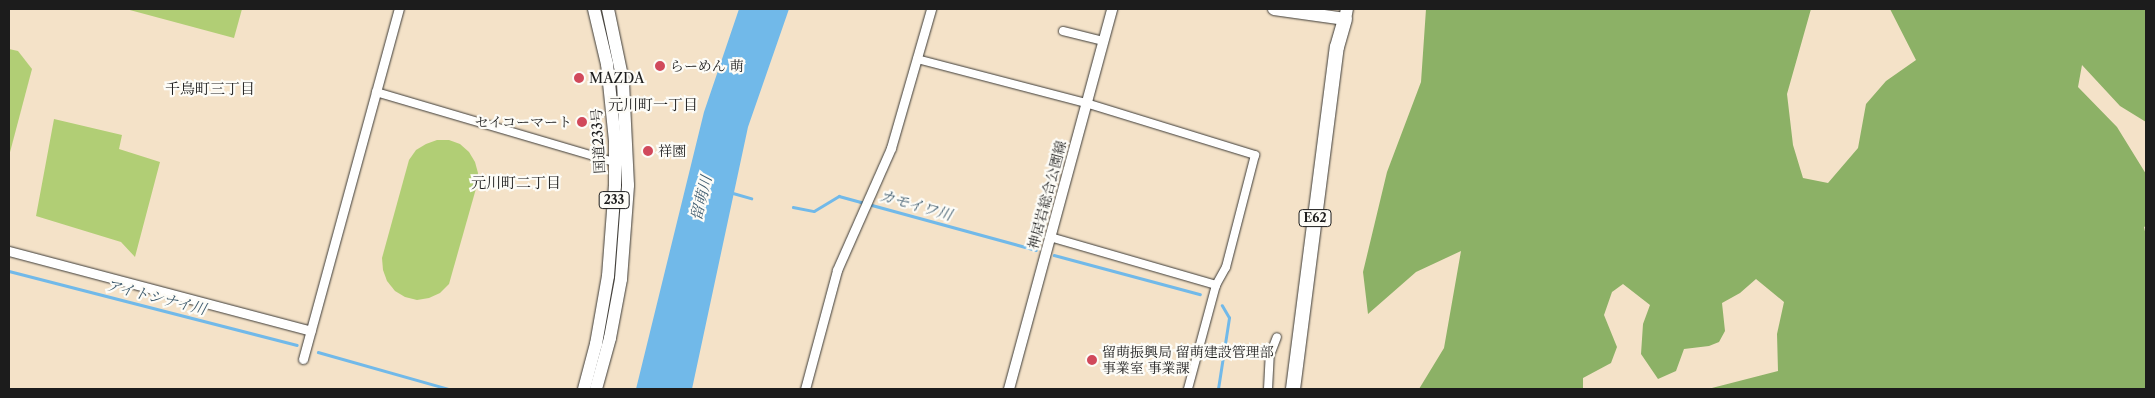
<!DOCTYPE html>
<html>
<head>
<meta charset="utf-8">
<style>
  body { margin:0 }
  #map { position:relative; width:2155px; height:398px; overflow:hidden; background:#f4e2c8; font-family:"Libre Caslon Text","Noto Serif JP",serif }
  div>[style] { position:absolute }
  .green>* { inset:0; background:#b1ce75 }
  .forest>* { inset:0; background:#8cb166 }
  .water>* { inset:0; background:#71b9e9 }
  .stream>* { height:2.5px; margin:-1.25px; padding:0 1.25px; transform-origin:1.25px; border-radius:1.25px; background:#71b9e9 }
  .roads { filter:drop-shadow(0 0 1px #3c3a36) drop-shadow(0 0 1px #3c3a36) }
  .minor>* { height:8px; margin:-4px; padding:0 4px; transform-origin:4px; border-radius:4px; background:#fff }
  .tertiary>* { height:9px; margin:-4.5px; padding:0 4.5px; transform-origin:4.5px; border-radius:4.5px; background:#fff }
  .secondary>* { height:10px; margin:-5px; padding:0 5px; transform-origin:5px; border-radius:5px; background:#fff }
  .trunk>* { height:12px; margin:-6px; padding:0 6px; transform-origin:6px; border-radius:6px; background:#fff }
  .motorway>* { height:14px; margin:-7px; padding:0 7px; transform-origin:7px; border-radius:7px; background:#fff }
  .dots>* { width:14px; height:14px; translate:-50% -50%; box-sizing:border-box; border:2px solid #fdfcf7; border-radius:50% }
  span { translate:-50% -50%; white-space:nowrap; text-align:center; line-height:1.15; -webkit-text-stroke:4.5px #fdfcf7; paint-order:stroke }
  .shield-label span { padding:1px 4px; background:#fdfcf7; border:1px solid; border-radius:4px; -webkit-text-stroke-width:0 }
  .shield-label { font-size:12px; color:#1c1c1c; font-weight:700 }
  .poi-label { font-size:14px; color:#1c1c1c }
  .left { translate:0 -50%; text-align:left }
  .right { translate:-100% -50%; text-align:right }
  .street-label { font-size:14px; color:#1c1c1c }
  .neighbourhood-label { font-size:15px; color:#1c1c1c }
  .water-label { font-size:15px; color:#3e5b6e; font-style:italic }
  .frame { position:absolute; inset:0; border:10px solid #1c1c1c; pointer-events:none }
</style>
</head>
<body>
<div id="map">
  <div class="green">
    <div style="clip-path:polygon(126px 9px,242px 9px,234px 38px)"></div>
    <div style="clip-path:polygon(9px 49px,18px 51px,32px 69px,9px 156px)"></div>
    <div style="clip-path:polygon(54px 119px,122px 135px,119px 149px,160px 162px,135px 257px,121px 242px,36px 216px)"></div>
    <div style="clip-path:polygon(437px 140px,449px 140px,460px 144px,469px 152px,475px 162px,478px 173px,477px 185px,449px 284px,440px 293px,429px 298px,417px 300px,405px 297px,395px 291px,387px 281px,383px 270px,382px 258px,409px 160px,416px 150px,426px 144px)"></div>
  </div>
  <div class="forest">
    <div style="clip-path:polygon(1426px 9px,1811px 9px,1787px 94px,1793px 145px,1803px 178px,1828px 183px,1858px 148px,1866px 104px,1886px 81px,1916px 60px,1890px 9px,2146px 9px,2146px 122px,2120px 106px,2082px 65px,2078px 87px,2117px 127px,2146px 174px,2146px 226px,2144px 227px,2146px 236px,2146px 389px,1708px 389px,1778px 371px,1777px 334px,1784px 302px,1756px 279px,1740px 293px,1722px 303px,1725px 331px,1719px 342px,1709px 346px,1684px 349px,1676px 371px,1658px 379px,1641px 354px,1643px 324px,1650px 305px,1623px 284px,1612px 292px,1604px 315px,1617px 347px,1611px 363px,1583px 378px,1583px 389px,1419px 389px,1444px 348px,1461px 251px,1416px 272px,1368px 314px,1363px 272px,1387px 172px,1421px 82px)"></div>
  </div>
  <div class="water">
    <div style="clip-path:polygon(739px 9px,789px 9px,748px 127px,692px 389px,636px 389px,704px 112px)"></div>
  </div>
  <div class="stream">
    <div style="left:733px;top:193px;width:19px;rotate:16deg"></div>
    <div style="left:793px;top:207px;width:21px;rotate:11deg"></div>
    <div style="left:814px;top:211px;width:29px;rotate:-31deg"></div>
    <div style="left:839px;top:196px;width:204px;rotate:15.3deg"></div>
    <div style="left:1054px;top:255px;width:151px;rotate:15deg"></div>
    <div style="left:9px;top:271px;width:297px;rotate:14.4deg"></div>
    <div style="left:318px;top:352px;width:136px;rotate:15.8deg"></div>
    <div style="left:1218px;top:389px;width:72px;rotate:-81.2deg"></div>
    <div style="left:1229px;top:318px;width:14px;rotate:-120deg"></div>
  </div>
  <div class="roads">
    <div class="minor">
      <div style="left:1063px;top:31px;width:41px;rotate:14deg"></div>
      <div style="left:917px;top:59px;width:175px;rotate:14.6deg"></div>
      <div style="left:1086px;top:103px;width:177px;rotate:17.1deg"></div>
      <div style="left:1255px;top:155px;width:116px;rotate:104.5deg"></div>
      <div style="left:1226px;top:267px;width:21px;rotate:119deg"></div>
      <div style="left:1216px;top:285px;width:108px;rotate:105.1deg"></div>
      <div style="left:376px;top:92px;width:252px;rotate:16.4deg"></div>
      <div style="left:1050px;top:237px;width:173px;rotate:16.1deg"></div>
      <div style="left:1268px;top:389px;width:34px;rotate:-87deg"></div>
      <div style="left:1270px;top:355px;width:19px;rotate:-69deg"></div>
    </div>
    <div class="tertiary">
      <div style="left:9px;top:251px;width:312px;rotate:14.8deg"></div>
      <div style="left:303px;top:359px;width:363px;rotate:-74.7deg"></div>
      <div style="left:805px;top:389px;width:123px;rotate:-74.9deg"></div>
      <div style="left:837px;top:270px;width:133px;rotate:-66.1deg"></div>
      <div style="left:891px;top:148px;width:145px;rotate:-73.9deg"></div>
    </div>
    <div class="secondary">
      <div style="left:1009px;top:389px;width:394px;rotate:-74.8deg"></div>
    </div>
    <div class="trunk">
      <div style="left:1274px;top:9px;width:72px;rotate:8deg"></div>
      <div style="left:1345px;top:19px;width:10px;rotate:-79deg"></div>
      <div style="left:584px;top:389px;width:47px;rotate:-75.1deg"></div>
      <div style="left:596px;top:344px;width:69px;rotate:-80deg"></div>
      <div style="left:608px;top:276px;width:90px;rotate:-85.6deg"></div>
      <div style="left:615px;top:186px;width:45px;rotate:-90deg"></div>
      <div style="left:615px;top:141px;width:77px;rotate:-95.9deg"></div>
      <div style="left:607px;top:64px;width:57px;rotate:-103.3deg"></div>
      <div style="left:596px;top:389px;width:53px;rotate:-74.6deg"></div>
      <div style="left:610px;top:338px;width:60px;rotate:-79.4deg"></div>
      <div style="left:621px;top:279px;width:94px;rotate:-85.7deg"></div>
      <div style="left:628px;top:185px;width:104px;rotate:-92.8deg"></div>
      <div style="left:623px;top:81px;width:74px;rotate:-101.8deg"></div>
    </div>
    <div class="motorway">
      <div style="left:1293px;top:389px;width:345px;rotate:-82.7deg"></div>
      <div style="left:1337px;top:47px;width:29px;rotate:-74deg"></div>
    </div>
  </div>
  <div class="dots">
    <div style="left:660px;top:66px;background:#d1495b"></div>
    <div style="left:579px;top:78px;background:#d1495b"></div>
    <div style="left:582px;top:122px;background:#d1495b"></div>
    <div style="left:648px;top:151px;background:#d1495b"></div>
    <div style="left:1092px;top:360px;background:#d1495b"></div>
  </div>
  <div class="shield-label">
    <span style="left:614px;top:200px">233</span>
    <span style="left:1315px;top:218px">E62</span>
  </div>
  <div class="poi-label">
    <span class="left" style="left:670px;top:66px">らーめん 萌</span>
    <span class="left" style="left:589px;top:78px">MAZDA</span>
    <span class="right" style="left:572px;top:122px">セイコーマート</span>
    <span class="left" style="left:658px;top:151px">祥園</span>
    <span class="left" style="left:1102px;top:360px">留萌振興局 留萌建設管理部<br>事業室 事業課</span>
  </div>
  <div class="street-label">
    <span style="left:598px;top:141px;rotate:-93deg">国道233号</span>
    <span style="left:1047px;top:195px;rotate:-75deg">神居岩総合公園線</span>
  </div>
  <div class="neighbourhood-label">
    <span style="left:210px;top:89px">千鳥町三丁目</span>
    <span style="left:653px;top:105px">元川町一丁目</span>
    <span style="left:516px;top:183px">元川町二丁目</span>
  </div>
  <div class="water-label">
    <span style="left:701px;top:198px;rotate:-76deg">留萌川</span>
    <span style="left:916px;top:205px;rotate:16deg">カモイワ川</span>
    <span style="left:156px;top:297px;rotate:14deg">アイトシナイ川</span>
  </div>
  <div class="frame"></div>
</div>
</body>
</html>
